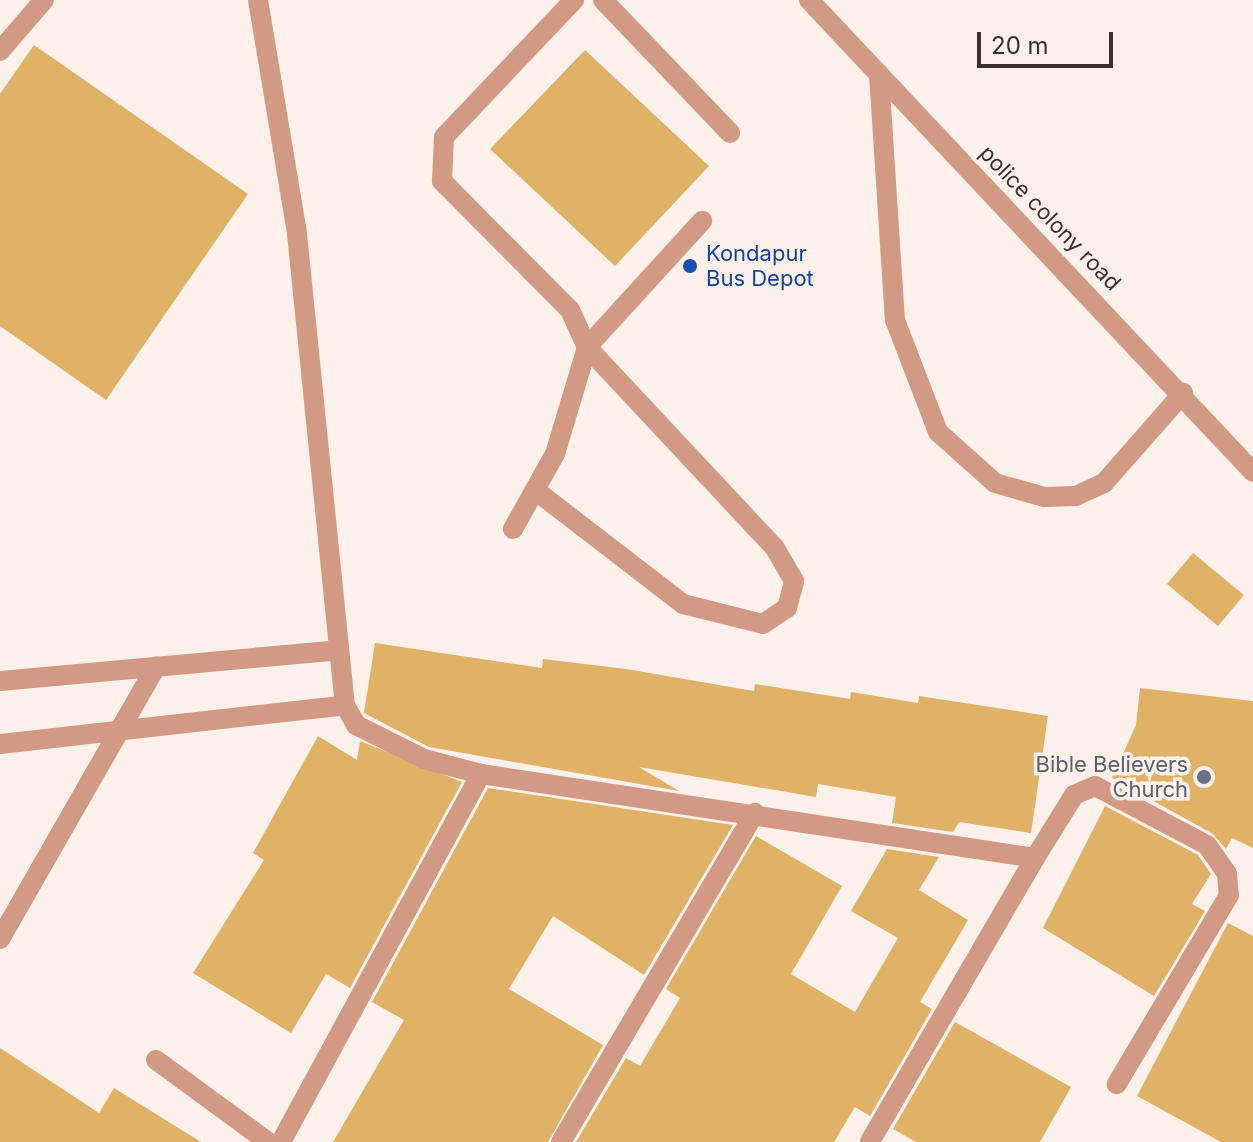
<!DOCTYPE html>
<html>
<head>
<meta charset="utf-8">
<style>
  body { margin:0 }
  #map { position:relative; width:1253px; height:1142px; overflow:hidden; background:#fcf0eb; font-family:Inter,sans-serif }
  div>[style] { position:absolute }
  .building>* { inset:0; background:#dfb268 }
  .lane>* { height:20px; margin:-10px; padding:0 10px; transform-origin:10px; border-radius:10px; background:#d29a84 }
  .street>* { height:20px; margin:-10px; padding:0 10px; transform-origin:10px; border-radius:10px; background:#d29a84 }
  .dots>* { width:22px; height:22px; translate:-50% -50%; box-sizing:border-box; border:4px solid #fcf0eb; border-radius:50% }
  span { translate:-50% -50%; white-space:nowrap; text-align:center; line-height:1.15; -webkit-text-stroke:7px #fcf0eb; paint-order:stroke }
  .street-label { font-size:22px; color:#3b302b }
  .transit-label { font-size:22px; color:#164399 }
  .left { translate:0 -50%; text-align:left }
  .worship-label { font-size:22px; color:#5b616d }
  .right { translate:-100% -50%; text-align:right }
  .scale { position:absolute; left:977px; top:32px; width:136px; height:36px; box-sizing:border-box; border:4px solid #3b302b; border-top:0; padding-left:10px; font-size:24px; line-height:28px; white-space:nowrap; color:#3b302b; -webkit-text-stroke:6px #fcf0eb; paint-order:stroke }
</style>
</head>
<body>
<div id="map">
  <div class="building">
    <div style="clip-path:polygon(34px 45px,248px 194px,106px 400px,0 326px,0 94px)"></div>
    <div style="clip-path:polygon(585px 50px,709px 166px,615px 266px,490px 149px)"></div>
    <div style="clip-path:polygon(1193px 553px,1244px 595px,1218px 626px,1167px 584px)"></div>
    <div style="clip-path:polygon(375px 643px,542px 668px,543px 659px,626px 669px,754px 691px,755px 684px,850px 699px,851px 692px,918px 703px,919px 696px,1048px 716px,1031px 833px,959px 822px,953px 832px,892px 823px,896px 797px,818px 784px,816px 797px,639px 767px,679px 791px,429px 747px,364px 713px)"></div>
    <div style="clip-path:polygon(1140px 688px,1253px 701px,1253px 848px,1232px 838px,1226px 849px,1213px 834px,1112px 778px,1136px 725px)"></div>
    <div style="clip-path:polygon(318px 736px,357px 760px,360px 741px,462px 782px,350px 988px,326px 974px,291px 1033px,193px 973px,264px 860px,253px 853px)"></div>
    <div style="clip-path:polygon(488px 788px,733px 825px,644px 975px,553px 916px,509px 989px,603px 1045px,548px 1142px,333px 1142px,404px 1020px,372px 1002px)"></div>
    <div style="clip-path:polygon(1105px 806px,1198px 855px,1211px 874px,1192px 904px,1205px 911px,1154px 996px,1043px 928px)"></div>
    <div style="clip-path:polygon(756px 836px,842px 886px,791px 974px,855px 1012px,898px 938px,851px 911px,887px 849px,939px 857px,919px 890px,968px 920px,920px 1002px,932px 1009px,870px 1116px,855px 1107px,834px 1142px,576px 1142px,626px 1058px,640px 1066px,680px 998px,666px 989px)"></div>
    <div style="clip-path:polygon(1228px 923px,1253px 936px,1253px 1142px,1221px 1142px,1137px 1096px)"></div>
    <div style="clip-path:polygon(955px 1022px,1071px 1087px,1040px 1142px,916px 1142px,893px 1129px)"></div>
    <div style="clip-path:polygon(0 1048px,99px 1113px,114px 1088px,201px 1142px,0 1142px)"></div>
  </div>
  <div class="lane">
    <div style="left:603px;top:0;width:184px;rotate:46.3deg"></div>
    <div style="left:879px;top:74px;width:247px;rotate:86.3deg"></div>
    <div style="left:895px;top:320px;width:120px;rotate:69deg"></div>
    <div style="left:938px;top:432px;width:76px;rotate:41.8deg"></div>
    <div style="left:995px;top:483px;width:51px;rotate:15.9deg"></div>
    <div style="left:1044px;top:497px;width:32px;rotate:-2deg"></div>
    <div style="left:1076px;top:496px;width:31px;rotate:-25deg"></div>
    <div style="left:1104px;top:483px;width:120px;rotate:-48.7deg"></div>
    <div style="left:535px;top:490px;width:187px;rotate:37.6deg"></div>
    <div style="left:683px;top:604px;width:82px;rotate:14deg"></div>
    <div style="left:763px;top:624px;width:29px;rotate:-34deg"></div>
    <div style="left:787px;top:608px;width:28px;rotate:-75deg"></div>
    <div style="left:794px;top:581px;width:39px;rotate:-120deg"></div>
    <div style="left:774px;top:547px;width:274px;rotate:-133.1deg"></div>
    <div style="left:587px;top:347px;width:171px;rotate:-47.6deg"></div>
    <div style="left:513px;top:529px;width:86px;rotate:-60.8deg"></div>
    <div style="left:555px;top:454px;width:112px;rotate:-73.3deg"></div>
    <div style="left:587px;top:347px;width:41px;rotate:-114.7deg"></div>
    <div style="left:570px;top:310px;width:182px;rotate:-134.8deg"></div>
    <div style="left:442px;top:181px;width:44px;rotate:-87.4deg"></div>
    <div style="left:444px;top:137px;width:189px;rotate:-46.5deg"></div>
  </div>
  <div class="street">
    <div style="left:258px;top:0;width:237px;rotate:80.5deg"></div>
    <div style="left:297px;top:234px;width:473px;rotate:84.2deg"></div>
    <div style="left:345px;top:705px;width:23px;rotate:61deg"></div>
    <div style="left:356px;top:725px;width:76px;rotate:26.6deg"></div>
    <div style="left:424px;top:759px;width:59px;rotate:14.7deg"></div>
    <div style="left:481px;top:774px;width:560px;rotate:8.62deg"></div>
    <div style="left:1035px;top:858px;width:328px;rotate:120.2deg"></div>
    <div style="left:809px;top:0;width:648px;rotate:46.75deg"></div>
    <div style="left:0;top:51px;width:67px;rotate:-49.2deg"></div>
    <div style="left:0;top:681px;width:340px;rotate:-5.2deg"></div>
    <div style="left:0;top:744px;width:347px;rotate:-6.4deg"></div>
    <div style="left:1035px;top:858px;width:74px;rotate:-58.2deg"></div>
    <div style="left:1074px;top:795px;width:23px;rotate:-23deg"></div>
    <div style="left:1095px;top:786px;width:127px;rotate:27.8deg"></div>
    <div style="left:1207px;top:845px;width:35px;rotate:55deg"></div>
    <div style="left:1227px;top:874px;width:21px;rotate:85deg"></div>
    <div style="left:1229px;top:895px;width:220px;rotate:120.7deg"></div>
    <div style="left:0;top:939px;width:314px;rotate:-60.2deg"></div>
    <div style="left:156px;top:1060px;width:139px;rotate:36.2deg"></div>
    <div style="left:281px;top:1142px;width:419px;rotate:-61.5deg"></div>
    <div style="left:561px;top:1142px;width:382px;rotate:-59.5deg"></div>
  </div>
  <div class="dots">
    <div style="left:690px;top:266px;background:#1a4fb4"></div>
    <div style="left:1204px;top:777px;background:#6b7280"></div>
  </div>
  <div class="street-label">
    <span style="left:1050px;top:218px;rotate:46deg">police colony road</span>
  </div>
  <div class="transit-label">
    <span class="left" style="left:706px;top:266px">Kondapur<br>Bus Depot</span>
  </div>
  <div class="worship-label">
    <span class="right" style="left:1188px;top:777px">Bible Believers<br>Church</span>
  </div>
  <div class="scale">20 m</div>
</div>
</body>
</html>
